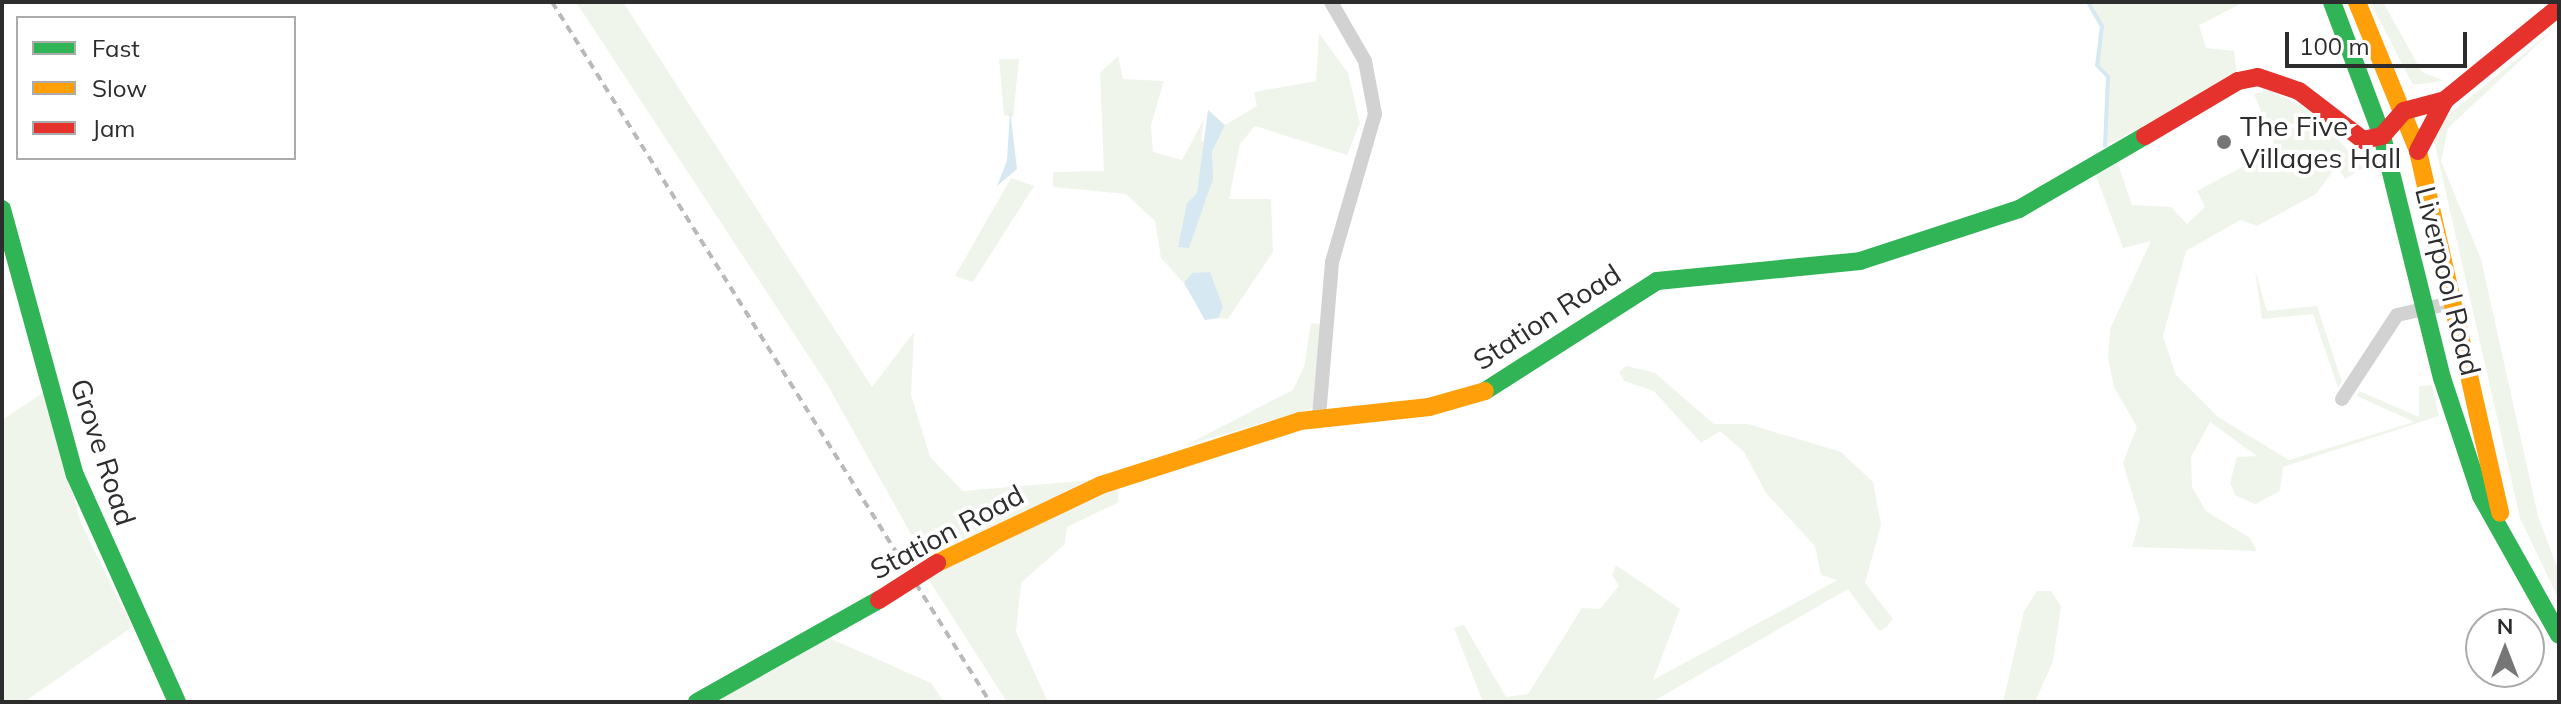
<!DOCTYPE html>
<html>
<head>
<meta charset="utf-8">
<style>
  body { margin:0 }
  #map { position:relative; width:2561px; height:704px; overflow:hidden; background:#fff; font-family:Mulish,sans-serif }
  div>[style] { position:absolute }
  .green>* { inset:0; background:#f0f5eb }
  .water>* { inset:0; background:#d6e8f2 }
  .stream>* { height:4px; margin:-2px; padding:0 2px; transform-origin:2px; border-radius:2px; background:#d6e8f2 }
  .street>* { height:14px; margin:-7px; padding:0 7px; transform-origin:7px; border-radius:7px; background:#d2d2d2 }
  .fast>* { height:18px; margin:-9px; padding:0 9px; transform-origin:9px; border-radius:9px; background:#30b455 }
  .slow>* { height:18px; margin:-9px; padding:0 9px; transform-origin:9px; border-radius:9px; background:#ff9f0a }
  .jam>* { height:18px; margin:-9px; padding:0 9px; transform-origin:9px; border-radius:9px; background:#e5322d }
  .rail>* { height:4px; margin-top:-2px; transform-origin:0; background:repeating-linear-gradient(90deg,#b9b9b9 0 8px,transparent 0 14px) }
  .jam-bridge>* { height:18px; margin:-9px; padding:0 9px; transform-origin:9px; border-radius:9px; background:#e5322d }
  .dots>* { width:22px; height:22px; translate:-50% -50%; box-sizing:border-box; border:4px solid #fff; border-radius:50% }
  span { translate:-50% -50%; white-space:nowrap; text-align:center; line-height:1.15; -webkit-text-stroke:8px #fff; paint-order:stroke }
  .poi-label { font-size:28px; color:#2d2d2d }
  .left { translate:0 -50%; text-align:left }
  .street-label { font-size:28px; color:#2d2d2d }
  .frame { position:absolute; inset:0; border:4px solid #2d2d2d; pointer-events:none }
  .legend { position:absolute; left:16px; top:16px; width:280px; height:144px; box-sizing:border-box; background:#fff; border:2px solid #ababab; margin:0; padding:10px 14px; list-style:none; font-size:24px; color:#2d2d2d }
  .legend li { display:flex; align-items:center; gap:16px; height:40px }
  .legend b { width:40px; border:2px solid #ababab }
  .north { position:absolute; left:2465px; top:608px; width:80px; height:80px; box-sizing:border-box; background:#fff; border:2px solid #ababab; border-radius:50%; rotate:0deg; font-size:22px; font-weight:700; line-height:32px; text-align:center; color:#2d2d2d }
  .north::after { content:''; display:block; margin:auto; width:28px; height:36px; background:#767676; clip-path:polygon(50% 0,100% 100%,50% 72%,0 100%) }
  .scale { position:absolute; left:2285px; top:32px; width:182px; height:36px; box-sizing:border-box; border:4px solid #2d2d2d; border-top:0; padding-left:10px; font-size:24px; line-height:28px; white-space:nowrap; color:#2d2d2d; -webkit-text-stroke:6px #fff; paint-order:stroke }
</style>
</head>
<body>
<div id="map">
  <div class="green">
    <div style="clip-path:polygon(576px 2px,623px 2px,872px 387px,914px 332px,911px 395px,930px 457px,963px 491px,1093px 480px,926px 561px,827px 384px)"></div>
    <div style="clip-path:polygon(2088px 2px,2244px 2px,2199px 25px,2206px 48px,2234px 51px,2237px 76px,2105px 146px,2108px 77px,2097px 65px,2102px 26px)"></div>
    <div style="clip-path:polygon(2370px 2px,2383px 2px,2422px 72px,2445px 81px,2413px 85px)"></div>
    <div style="clip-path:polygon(2554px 29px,2448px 128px,2441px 161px,2481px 259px,2538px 516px,2559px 572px,2559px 600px,2520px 518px,2433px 136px,2440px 122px)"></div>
    <div style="clip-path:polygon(1319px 33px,1348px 73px,1360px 123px,1347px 155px,1255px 126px,1240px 144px,1229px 199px,1271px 199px,1273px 252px,1228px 319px,1219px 318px,1223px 307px,1192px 273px,1184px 283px,1161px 258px,1155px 221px,1126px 194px,1053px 187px,1053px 172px,1104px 171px,1100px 73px,1118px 56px,1123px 79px,1164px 81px,1151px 125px,1153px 152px,1182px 160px,1204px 119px,1201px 140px,1208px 146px,1197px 193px,1187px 203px,1207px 199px,1212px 152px,1225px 125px,1257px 106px,1254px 92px,1316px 81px)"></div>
    <div style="clip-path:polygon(999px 59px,1019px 59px,1013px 117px,1004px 115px)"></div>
    <div style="clip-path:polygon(2270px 90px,2316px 114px,2363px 168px,2345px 179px,2337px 166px,2316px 194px,2257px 226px,2240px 220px,2186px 251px,2163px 336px,2176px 375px,2218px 417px,2289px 460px,2414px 422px,2357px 396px,2359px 391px,2419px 417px,2419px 386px,2432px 385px,2439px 416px,2283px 467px,2280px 491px,2255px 504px,2235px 495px,2230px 483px,2237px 457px,2257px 456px,2210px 422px,2191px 457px,2192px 487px,2206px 511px,2250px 538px,2257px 551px,2132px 547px,2140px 519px,2123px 463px,2137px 427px,2114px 387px,2108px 358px,2110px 329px,2151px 241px,2123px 248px,2093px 168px,2115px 155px,2132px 205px,2171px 207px,2187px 224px,2205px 207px,2197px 191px,2276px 149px,2254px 94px)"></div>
    <div style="clip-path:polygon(1011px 178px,1034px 186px,973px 282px,955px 276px)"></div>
    <div style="clip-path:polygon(2255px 270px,2267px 311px,2317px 306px,2342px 382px,2338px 388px,2313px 314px,2262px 319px)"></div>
    <div style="clip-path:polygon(1311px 323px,1321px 324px,1313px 408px,1184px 446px,1293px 390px,1304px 367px)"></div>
    <div style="clip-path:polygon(1626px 366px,1655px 373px,1714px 424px,1748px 424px,1841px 452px,1873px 482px,1881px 525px,1865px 583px,1893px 619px,1887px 627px,1879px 631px,1848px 589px,1652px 702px,1483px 702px,1454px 628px,1464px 625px,1506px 697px,1528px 694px,1582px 608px,1600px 609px,1619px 586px,1612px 575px,1616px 565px,1680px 609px,1653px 680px,1838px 580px,1821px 575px,1815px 546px,1766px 493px,1744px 452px,1720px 431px,1701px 443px,1654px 391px,1624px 381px,1619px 372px)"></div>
    <div style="clip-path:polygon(43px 393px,81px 523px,132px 627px,24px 702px,2px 702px,2px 420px)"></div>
    <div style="clip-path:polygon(1117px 487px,1119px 502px,1067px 527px,1065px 544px,1021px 583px,1016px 632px,1048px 702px,1007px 702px,927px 577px)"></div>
    <div style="clip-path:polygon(2037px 591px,2051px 591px,2061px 606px,2053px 661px,2035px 702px,2003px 702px,2024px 611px)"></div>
    <div style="clip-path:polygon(827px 637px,931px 683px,944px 702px,706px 702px)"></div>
  </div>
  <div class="water">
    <div style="clip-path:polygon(1010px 110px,1017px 169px,997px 186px,1007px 161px)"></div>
    <div style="clip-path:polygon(1208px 110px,1225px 125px,1212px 152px,1213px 179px,1189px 248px,1178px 247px,1187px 203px,1197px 193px)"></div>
    <div style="clip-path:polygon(1210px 272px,1223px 307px,1219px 318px,1205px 320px,1184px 283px,1192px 273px)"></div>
  </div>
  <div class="stream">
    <div style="left:2088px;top:2px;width:28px;rotate:60deg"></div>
    <div style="left:2102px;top:26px;width:39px;rotate:97deg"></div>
    <div style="left:2097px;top:65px;width:16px;rotate:47deg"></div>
    <div style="left:2108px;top:77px;width:69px;rotate:92.5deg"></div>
  </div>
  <div class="street">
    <div style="left:2342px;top:399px;width:100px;rotate:-56.8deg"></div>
    <div style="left:2397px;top:315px;width:55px;rotate:-12.5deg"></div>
    <div style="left:1319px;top:417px;width:156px;rotate:-85.2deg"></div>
    <div style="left:1332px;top:262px;width:154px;rotate:-73.8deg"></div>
    <div style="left:1375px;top:114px;width:54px;rotate:-100.7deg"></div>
    <div style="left:1365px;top:61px;width:68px;rotate:-120deg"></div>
  </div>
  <div class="fast">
    <div style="left:2332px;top:2px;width:143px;rotate:69.5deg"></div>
    <div style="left:2382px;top:136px;width:249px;rotate:76.1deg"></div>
    <div style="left:2442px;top:378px;width:124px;rotate:71.7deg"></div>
    <div style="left:2481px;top:496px;width:159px;rotate:60.7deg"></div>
    <div style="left:2px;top:209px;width:276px;rotate:74.7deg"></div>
    <div style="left:75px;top:475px;width:249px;rotate:65.8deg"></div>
    <div style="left:1485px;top:391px;width:204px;rotate:-32.6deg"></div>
    <div style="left:1657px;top:281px;width:204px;rotate:-5.6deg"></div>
    <div style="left:1860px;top:261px;width:167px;rotate:-18.1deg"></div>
    <div style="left:2019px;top:209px;width:146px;rotate:-30.1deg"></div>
    <div style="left:697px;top:702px;width:209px;rotate:-29.3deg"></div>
  </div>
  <div class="slow">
    <div style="left:2357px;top:2px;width:161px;rotate:67.7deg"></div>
    <div style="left:2418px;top:151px;width:371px;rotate:77.2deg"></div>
    <div style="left:937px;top:563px;width:182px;rotate:-25.4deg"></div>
    <div style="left:1101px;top:485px;width:209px;rotate:-17.8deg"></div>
    <div style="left:1300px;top:421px;width:130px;rotate:-6.2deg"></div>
    <div style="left:1429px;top:407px;width:58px;rotate:-15.9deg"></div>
  </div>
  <div class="jam">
    <div style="left:2145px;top:136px;width:108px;rotate:-30.6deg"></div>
    <div style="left:2238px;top:81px;width:20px;rotate:-11deg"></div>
    <div style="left:2258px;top:77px;width:43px;rotate:18.9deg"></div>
    <div style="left:2299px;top:91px;width:81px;rotate:37.4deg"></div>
    <div style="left:2363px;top:140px;width:19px;rotate:-12deg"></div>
    <div style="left:2382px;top:136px;width:33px;rotate:-49deg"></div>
    <div style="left:2404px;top:111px;width:42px;rotate:-15deg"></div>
    <div style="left:2418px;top:151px;width:58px;rotate:-62.1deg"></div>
    <div style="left:2445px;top:100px;width:147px;rotate:-39.2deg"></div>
  </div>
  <div class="rail">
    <div style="left:552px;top:2px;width:826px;rotate:57.97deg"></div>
  </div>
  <div class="jam-bridge">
    <div style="left:879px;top:600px;width:69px;rotate:-32.5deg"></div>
  </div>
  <div class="dots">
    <div style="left:2224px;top:142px;background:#767676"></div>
  </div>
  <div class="poi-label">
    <span class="left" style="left:2240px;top:142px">The Five<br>Villages Hall</span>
  </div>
  <div class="street-label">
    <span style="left:2448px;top:281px;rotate:76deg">Liverpool Road</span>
    <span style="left:1547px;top:317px;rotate:-33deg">Station Road</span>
    <span style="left:103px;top:452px;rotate:72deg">Grove Road</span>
    <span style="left:947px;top:532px;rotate:-28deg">Station Road</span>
  </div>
  <div class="frame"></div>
  <ul class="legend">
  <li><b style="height:10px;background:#30b455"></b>Fast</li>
  <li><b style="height:10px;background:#ff9f0a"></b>Slow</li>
  <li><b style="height:10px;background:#e5322d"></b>Jam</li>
  </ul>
  <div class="north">N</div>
  <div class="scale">100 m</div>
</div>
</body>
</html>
